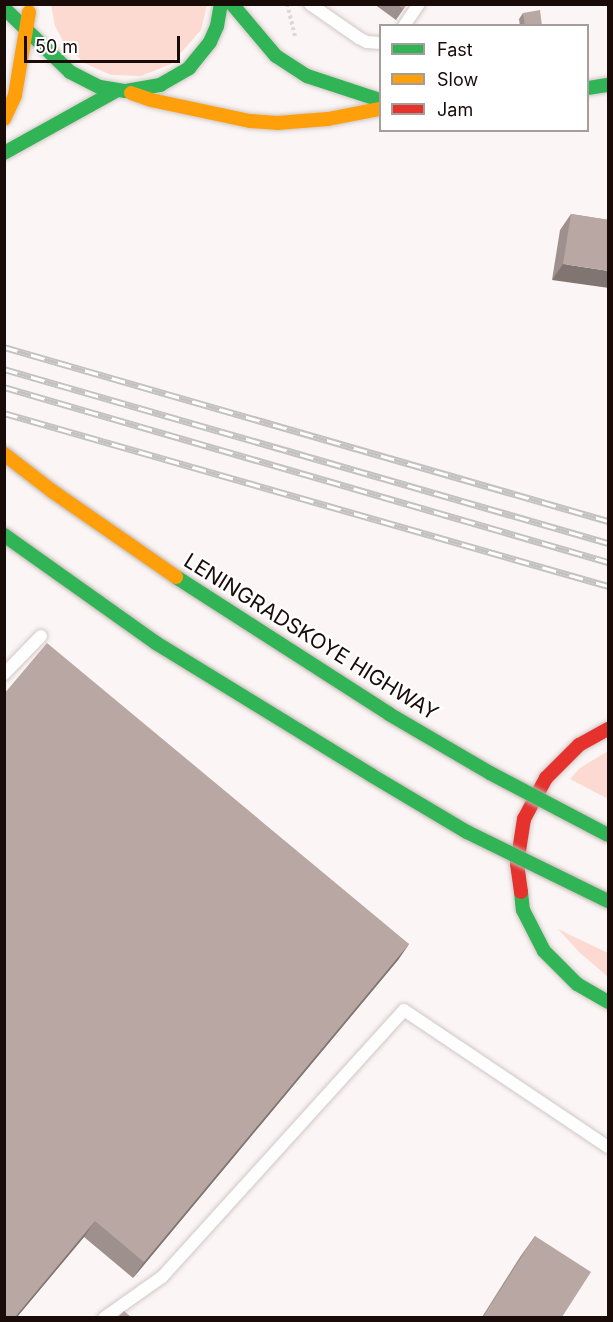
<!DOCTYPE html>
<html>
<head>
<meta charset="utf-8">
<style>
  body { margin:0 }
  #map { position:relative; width:613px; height:1322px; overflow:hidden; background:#fbf6f5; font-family:Inter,sans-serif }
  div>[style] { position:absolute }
  .green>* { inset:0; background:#fddad1 }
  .path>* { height:4px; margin-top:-2px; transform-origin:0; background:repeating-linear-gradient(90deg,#dbd9d8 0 3px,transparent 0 6px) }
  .roads { filter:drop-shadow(0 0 2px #d0c7c5) drop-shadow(0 0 2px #d0c7c5) }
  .lane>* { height:12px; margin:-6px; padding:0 6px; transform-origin:6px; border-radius:6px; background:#fefefe }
  .fast>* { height:14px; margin:-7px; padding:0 7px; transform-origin:7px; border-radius:7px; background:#30b455 }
  .slow>* { height:14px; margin:-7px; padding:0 7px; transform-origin:7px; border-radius:7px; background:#ff9f0a }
  .jam>* { height:14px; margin:-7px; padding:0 7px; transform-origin:7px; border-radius:7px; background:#e5322d }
  .rail>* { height:7px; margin-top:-3.5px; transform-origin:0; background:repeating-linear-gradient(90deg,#fff 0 14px,#c3c1c1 0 28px); box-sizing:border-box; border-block:2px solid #c3c1c1 }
  .bridges { filter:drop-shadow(0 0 2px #c2b5b2) drop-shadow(0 0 2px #c2b5b2) }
  .fast-bridge>* { height:14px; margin:-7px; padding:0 7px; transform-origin:7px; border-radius:7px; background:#30b455 }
  .slow-bridge>* { height:14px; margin:-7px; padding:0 7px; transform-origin:7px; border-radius:7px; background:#ff9f0a }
  .wall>* { inset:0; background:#9e908c }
  .shaded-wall>* { inset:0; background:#817572 }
  .building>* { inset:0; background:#b8a7a3 }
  span { translate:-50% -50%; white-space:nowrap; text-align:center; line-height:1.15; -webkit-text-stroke:4.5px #fff; paint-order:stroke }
  .street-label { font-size:21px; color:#180b08 }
  .frame { position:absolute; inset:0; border:6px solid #180b08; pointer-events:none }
  .legend { position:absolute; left:379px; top:24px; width:210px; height:108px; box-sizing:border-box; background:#fff; border:2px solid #a39d9c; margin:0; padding:8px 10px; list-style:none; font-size:18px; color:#180b08 }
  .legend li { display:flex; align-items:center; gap:12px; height:30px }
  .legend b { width:30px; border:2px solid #a39d9c }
  .scale { position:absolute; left:24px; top:36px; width:156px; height:27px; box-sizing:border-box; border:3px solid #180b08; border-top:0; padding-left:8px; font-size:18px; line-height:21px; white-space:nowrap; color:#180b08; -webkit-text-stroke:4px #fff; paint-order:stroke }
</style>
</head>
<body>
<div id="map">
  <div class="green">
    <div style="clip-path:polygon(51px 5px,207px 5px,201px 30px,171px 64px,141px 76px,111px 75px,84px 63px,63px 41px,55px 26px)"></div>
    <div style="clip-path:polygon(608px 751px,608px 799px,570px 779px,580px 768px)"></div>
    <div style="clip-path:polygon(558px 929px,608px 953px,608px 977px,580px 953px)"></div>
  </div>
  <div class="path">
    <div style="left:287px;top:4px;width:33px;rotate:76deg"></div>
  </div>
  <div class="roads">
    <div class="lane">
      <div style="left:310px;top:4px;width:60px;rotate:34.8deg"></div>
      <div style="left:359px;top:38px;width:9px;rotate:27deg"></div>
      <div style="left:367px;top:42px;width:13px;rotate:4deg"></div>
      <div style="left:404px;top:26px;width:27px;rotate:-56deg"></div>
      <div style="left:4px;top:674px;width:53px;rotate:-45.8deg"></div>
      <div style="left:104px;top:1318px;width:71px;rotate:-35.3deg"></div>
      <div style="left:162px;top:1277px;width:360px;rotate:-47.8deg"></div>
      <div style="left:404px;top:1010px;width:246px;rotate:33.9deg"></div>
    </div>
    <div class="fast">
      <div style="left:232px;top:4px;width:68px;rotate:49.8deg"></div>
      <div style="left:276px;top:56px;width:37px;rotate:33deg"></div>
      <div style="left:307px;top:76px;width:77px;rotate:18.2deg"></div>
      <div style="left:4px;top:8px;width:92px;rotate:44.1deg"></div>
      <div style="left:70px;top:72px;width:34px;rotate:27deg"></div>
      <div style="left:100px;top:87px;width:26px;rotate:9deg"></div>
      <div style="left:126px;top:91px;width:35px;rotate:-10deg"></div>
      <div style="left:160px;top:85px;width:34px;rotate:-30deg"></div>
      <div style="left:189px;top:68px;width:33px;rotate:-51deg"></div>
      <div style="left:210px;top:42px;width:17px;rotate:-66deg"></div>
      <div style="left:217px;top:26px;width:22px;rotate:-80deg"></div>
      <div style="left:588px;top:88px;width:20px;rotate:-9deg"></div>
      <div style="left:4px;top:153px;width:128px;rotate:-29deg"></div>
      <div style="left:521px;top:892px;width:18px;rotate:84deg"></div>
      <div style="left:523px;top:910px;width:46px;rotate:62.9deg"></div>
      <div style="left:544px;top:951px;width:47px;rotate:45deg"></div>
      <div style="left:577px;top:984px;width:36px;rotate:30deg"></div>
    </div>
    <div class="slow">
      <div style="left:131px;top:93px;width:21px;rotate:19deg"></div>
      <div style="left:151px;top:100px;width:101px;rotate:12deg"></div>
      <div style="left:250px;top:121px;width:27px;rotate:4deg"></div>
      <div style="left:277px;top:123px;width:51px;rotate:-4.5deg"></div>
      <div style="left:328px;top:119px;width:53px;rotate:-10.9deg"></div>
      <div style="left:4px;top:119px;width:26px;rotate:-65deg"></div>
      <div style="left:15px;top:95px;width:84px;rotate:-80.4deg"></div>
    </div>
    <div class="jam">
      <div style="left:521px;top:892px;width:28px;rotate:-98deg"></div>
      <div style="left:517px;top:864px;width:46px;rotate:-81.2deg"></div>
      <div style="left:524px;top:819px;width:47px;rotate:-61.8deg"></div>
      <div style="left:546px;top:778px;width:47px;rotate:-45deg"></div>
      <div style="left:579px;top:745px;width:33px;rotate:-29deg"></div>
    </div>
  </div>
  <div class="rail">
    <div style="left:4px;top:347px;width:629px;rotate:16.07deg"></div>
    <div style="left:4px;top:369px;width:629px;rotate:16.07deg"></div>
    <div style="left:4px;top:387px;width:629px;rotate:16.16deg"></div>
    <div style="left:4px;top:413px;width:628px;rotate:15.98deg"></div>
  </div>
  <div class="bridges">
    <div class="fast-bridge">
      <div style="left:4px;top:535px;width:186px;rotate:35.4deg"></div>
      <div style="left:156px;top:643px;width:252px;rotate:31.5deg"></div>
      <div style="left:371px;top:775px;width:112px;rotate:30.7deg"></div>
      <div style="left:467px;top:832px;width:157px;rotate:26.1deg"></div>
      <div style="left:176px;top:577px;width:253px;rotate:32.7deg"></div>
      <div style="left:389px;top:714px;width:117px;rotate:30.3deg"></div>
      <div style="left:490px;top:773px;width:133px;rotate:27.7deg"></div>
    </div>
    <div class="slow-bridge">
      <div style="left:4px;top:454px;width:61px;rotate:37.6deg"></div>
      <div style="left:52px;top:491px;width:151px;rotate:34.7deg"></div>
    </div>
  </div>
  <div class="wall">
    <div style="clip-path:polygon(374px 4px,407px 4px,396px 20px)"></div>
    <div style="clip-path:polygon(523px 13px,542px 26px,520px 26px,519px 19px)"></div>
    <div style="clip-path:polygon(571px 214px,609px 220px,552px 280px,560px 230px)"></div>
    <div style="clip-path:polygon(4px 694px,409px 944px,398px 960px,133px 1278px,84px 1237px,17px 1317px,4px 1317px)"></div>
    <div style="clip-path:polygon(535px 1236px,562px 1317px,482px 1317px,520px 1257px)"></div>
  </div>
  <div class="shaded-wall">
    <div style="clip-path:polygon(563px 264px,609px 271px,609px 288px,552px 280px)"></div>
    <div style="clip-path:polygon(409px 944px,398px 960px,133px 1278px,144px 1262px)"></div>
    <div style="clip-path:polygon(95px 1221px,84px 1237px,17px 1317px,15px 1317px)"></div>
  </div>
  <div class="building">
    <div style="clip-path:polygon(397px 4px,407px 4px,403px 9px)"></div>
    <div style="clip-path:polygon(540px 10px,542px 26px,525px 26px,523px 13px)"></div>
    <div style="clip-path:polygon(571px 214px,609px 220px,609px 271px,563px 264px)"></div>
    <div style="clip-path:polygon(47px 643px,409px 944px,144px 1262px,95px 1221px,15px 1317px,4px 1317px,4px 694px)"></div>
    <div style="clip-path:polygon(535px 1236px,591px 1272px,562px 1317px,483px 1317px)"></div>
    <div style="clip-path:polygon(124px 1311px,131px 1317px,118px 1317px)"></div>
  </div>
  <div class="street-label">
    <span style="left:311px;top:637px;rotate:32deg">LENINGRADSKOYE HIGHWAY</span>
  </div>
  <div class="frame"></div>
  <ul class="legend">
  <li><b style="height:8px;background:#30b455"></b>Fast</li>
  <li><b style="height:8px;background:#ff9f0a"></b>Slow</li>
  <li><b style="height:8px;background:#e5322d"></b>Jam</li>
  </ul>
  <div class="scale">50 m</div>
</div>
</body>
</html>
